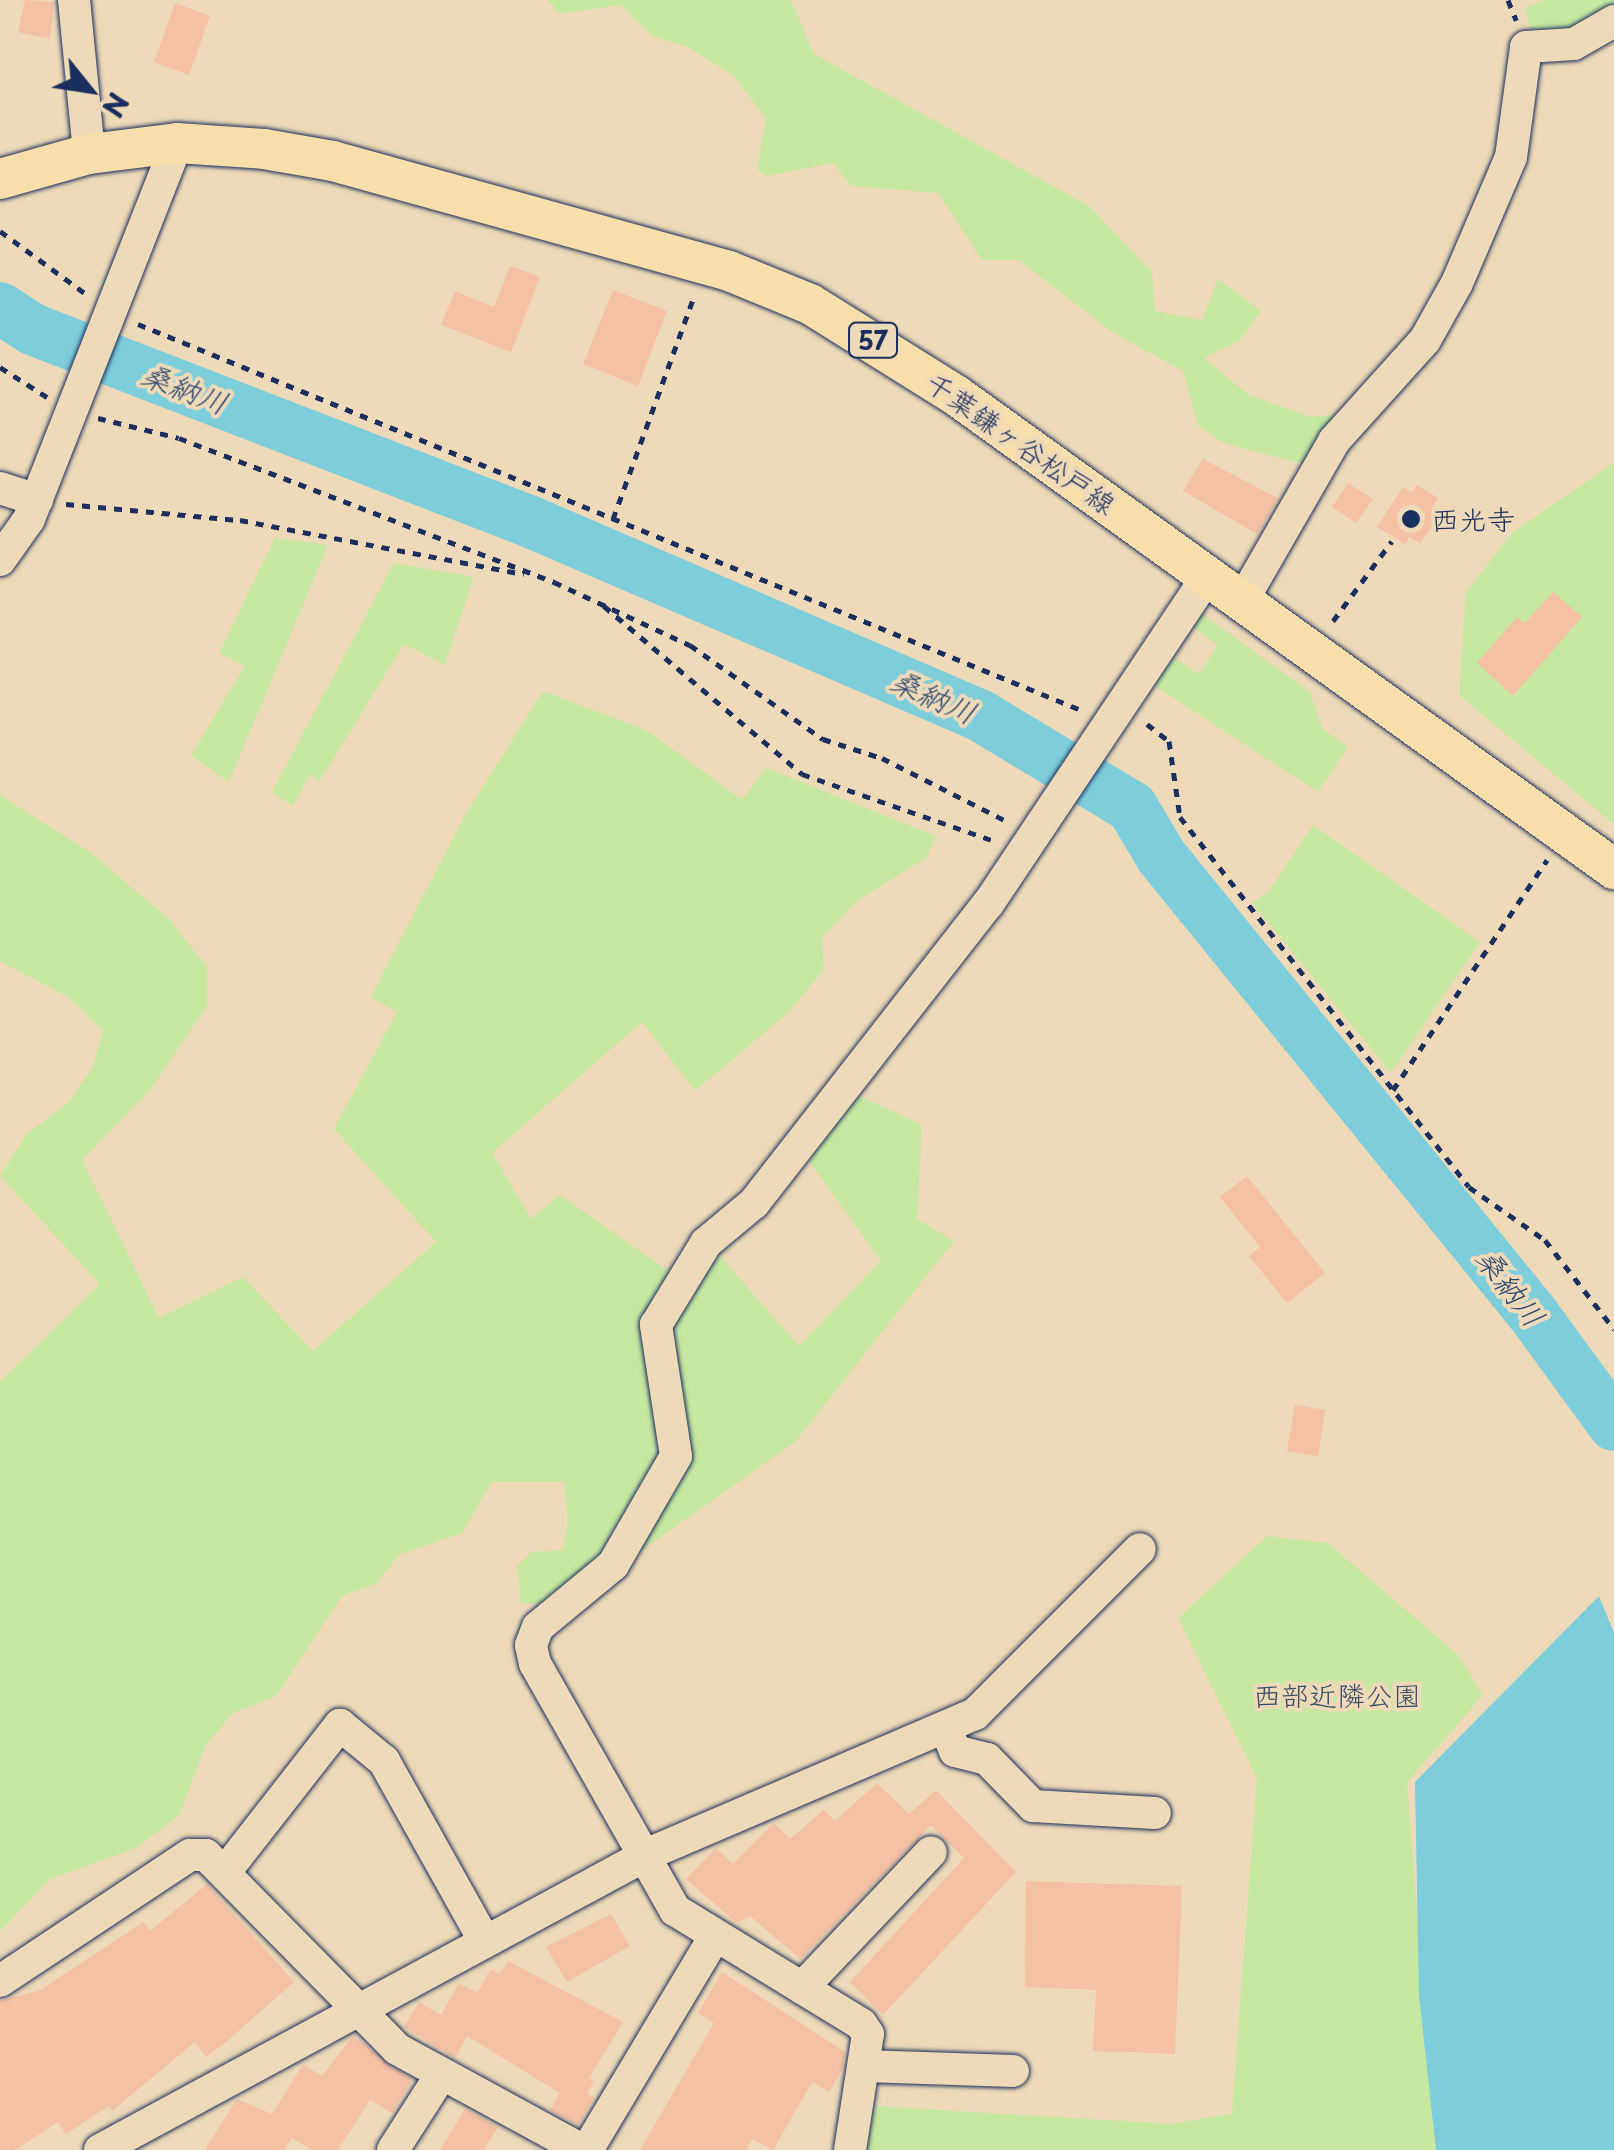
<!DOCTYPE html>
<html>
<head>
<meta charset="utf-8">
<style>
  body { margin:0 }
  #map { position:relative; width:1614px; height:2150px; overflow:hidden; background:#eedab8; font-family:"Playpen Sans","Klee One",sans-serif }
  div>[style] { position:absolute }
  .green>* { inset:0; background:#c7e8a1 }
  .water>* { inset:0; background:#7ecddb }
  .river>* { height:52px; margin:-26px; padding:0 26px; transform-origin:26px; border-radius:26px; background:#7ecddb }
  .building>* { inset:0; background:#f4c1a5 }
  .path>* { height:5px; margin-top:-2.5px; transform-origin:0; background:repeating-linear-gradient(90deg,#1b2f5e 0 8px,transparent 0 16px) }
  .roads { filter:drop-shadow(0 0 2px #1b2f5e) drop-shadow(0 0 2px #1b2f5e) }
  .minor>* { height:32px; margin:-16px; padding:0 16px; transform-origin:16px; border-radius:16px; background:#eedab8 }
  .major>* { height:40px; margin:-20px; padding:0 20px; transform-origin:20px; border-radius:20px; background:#f8deab }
  .dots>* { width:28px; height:28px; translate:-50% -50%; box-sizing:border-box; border:5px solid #eedab8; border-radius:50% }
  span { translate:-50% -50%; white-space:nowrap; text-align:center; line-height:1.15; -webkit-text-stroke:8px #eedab8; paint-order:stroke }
  .shield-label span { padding:2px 8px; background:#eedab8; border:2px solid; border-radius:8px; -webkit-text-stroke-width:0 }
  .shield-label { font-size:25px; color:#1b2f5e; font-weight:700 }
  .street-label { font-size:28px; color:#1b2f5e }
  .poi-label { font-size:28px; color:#1b2f5e }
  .left { translate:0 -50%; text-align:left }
  .park-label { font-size:28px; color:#354b68 }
  .water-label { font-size:30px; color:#2a4771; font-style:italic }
  .north { position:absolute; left:40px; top:40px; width:100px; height:100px; -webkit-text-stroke:8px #eedab8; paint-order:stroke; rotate:120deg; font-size:28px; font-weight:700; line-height:40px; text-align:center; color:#1b2f5e }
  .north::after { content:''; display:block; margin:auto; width:35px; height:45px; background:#1b2f5e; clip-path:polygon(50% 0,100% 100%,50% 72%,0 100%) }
</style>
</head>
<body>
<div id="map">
  <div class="green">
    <div style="clip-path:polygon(548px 0,791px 0,814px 54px,1089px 206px,1152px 272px,1155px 311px,1202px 320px,1218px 279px,1261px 311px,1239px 341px,1204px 358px,1249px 395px,1310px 417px,1339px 415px,1304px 464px,1223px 443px,1198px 425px,1183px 371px,1112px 332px,1019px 260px,982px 260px,938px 193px,851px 186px,833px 163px,767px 176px,757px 170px,766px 119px,734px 76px,688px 47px,652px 36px,621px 5px,559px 14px)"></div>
    <div style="clip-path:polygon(1545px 0,1614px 0,1614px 13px,1568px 38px,1532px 37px,1525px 8px)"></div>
    <div style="clip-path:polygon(1614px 463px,1614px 824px,1459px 695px,1466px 592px,1513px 532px)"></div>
    <div style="clip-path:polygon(275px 538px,328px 545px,229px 782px,191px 755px,245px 666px,219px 653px)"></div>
    <div style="clip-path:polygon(394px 563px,474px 577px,445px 665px,404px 644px,319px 782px,310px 774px,293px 806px,272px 792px)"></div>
    <div style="clip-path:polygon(1197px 610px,1310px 692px,1323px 729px,1348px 747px,1318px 792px,1149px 682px,1166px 652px,1199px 674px,1218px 645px,1188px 623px)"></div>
    <div style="clip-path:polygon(543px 691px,648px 731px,742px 800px,766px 768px,936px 836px,927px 857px,857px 901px,822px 937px,824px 969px,788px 1013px,695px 1091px,642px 1022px,492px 1153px,531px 1219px,560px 1195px,677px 1277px,646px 1330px,666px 1457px,606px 1558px,552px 1604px,521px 1603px,517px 1566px,532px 1552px,563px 1550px,568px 1521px,564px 1482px,492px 1482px,462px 1533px,399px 1555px,376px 1584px,342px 1596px,276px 1696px,233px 1713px,206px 1745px,179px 1815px,136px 1848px,50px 1879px,0 1931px,0 1382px,100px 1284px,0 1176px,26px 1135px,69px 1102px,93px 1066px,103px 1031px,70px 998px,0 961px,0 795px,91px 853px,169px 919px,207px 967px,207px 1006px,150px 1090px,82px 1160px,159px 1318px,243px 1277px,313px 1351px,436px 1242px,334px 1129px,397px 1012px,371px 997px,464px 817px)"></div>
    <div style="clip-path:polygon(1313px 825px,1480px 942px,1391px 1073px,1252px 903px,1269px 891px)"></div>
    <div style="clip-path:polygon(856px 1094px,922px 1125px,917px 1219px,954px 1241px,795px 1442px,618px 1567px,663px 1493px,664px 1327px,711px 1246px,799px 1346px,881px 1261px,806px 1157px)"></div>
    <div style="clip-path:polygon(1267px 1536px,1328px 1543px,1458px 1655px,1483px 1695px,1407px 1782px,1435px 2150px,866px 2150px,875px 2106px,1171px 2124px,1232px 2114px,1257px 1778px,1178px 1618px)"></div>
  </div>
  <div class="water">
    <div style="clip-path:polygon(1599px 1596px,1614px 1633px,1614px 2150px,1436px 2150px,1419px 1996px,1415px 1782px)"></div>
  </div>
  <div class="river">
    <div style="left:0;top:308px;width:38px;rotate:33deg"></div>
    <div style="left:32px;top:329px;width:535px;rotate:21.15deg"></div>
    <div style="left:531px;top:522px;width:490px;rotate:23.3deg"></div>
    <div style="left:981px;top:716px;width:176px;rotate:31.1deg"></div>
    <div style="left:1132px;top:807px;width:57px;rotate:59.4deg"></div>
    <div style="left:1161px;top:856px;width:590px;rotate:50.92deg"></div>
    <div style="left:1533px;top:1314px;width:137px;rotate:53.9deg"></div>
  </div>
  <div class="building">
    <div style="clip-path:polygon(25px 0,54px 2px,50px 39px,18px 32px)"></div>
    <div style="clip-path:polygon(175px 3px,210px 16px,189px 75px,154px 62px)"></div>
    <div style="clip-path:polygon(510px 266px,540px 277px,511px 352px,441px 325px,455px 291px,494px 307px)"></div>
    <div style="clip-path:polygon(613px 290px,667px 311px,638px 386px,583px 364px)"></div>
    <div style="clip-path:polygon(1203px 459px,1278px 498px,1257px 534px,1183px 491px)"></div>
    <div style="clip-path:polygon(1348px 483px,1373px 499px,1356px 523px,1332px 507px)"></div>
    <div style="clip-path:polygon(1417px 485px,1438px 498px,1433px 506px,1442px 511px,1420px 544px,1409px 537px,1405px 544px,1377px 527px,1403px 487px,1412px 492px)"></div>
    <div style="clip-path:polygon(1553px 592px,1582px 617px,1513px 696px,1477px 663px,1517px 617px,1525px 623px)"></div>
    <div style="clip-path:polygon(1247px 1176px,1325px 1273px,1287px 1303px,1249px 1256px,1260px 1247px,1220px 1197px)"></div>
    <div style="clip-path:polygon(1295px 1405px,1325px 1410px,1318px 1456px,1287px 1451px)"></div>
    <div style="clip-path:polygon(877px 1783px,909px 1814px,936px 1790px,1016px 1872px,883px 2015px,850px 1982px,964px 1858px,931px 1825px,800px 1959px,750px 1916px,737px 1923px,686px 1879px,716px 1848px,733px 1864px,774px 1823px,790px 1839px,824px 1810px,835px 1821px)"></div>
    <div style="clip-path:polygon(1026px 1881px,1182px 1886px,1175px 2054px,1093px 2051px,1096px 1990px,1025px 1987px)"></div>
    <div style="clip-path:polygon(207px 1884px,294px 1982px,225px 2043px,206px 2057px,195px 2042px,112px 2111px,109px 2106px,66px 2134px,58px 2122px,15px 2150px,0 2150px,0 2001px,40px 1990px,144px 1922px,150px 1931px)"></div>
    <div style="clip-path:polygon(611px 1914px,630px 1946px,567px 1982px,546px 1947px)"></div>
    <div style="clip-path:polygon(508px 1961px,623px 2022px,589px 2078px,594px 2081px,587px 2094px,594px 2098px,578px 2125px,550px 2110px,560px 2093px,467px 2036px,455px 2058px,404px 2027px,419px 2002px,441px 2015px,459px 1983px,477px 1993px,491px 1969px,500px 1974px)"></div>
    <div style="clip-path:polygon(722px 1972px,845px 2052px,842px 2070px,829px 2092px,812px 2082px,773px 2150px,752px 2139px,746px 2150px,640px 2150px,714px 2023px,698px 2013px)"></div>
    <div style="clip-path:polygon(353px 2036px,412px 2080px,392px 2113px,370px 2100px,338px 2150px,312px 2150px,292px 2138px,284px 2150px,205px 2150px,237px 2099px,272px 2114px,303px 2064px,322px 2076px)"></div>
    <div style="clip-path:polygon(465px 2109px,498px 2127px,484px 2150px,440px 2150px)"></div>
  </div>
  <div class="path">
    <div style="left:1508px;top:0;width:22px;rotate:68deg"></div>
    <div style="left:0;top:231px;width:107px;rotate:36.2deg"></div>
    <div style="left:138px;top:324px;width:1019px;rotate:22.26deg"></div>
    <div style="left:0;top:367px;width:56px;rotate:32.6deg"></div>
    <div style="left:98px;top:418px;width:83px;rotate:13.9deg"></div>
    <div style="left:179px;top:438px;width:402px;rotate:21deg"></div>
    <div style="left:554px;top:582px;width:150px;rotate:24.9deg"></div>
    <div style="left:690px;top:645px;width:163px;rotate:35.3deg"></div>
    <div style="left:823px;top:739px;width:62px;rotate:17.9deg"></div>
    <div style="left:882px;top:758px;width:139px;rotate:26.9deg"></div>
    <div style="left:66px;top:504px;width:175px;rotate:5.3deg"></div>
    <div style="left:240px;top:520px;width:289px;rotate:10.8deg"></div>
    <div style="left:613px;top:519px;width:237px;rotate:-70deg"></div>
    <div style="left:604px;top:606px;width:260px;rotate:40.3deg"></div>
    <div style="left:802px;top:774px;width:203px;rotate:19.2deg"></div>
    <div style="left:1333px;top:621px;width:99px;rotate:-53.6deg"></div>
    <div style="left:1147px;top:724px;width:28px;rotate:38deg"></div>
    <div style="left:1169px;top:741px;width:77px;rotate:81.8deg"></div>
    <div style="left:1180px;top:817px;width:469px;rotate:52deg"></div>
    <div style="left:1469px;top:1187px;width:93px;rotate:34.9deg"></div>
    <div style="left:1545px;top:1240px;width:113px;rotate:52.2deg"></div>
    <div style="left:1393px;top:1090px;width:277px;rotate:-56.2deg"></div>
  </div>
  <div class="roads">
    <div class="minor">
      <div style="left:74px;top:0;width:155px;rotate:84.4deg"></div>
      <div style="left:0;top:488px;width:39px;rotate:18deg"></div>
      <div style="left:0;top:560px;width:50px;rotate:-54.7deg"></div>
      <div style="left:29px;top:519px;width:404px;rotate:-68.5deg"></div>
      <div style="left:1241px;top:603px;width:187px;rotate:-60.1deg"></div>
      <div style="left:1334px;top:441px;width:136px;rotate:-48deg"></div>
      <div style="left:1425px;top:340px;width:65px;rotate:-60.7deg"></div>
      <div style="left:1457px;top:283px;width:137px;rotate:-66.8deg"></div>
      <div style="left:1511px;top:157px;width:111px;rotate:-82.2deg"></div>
      <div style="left:1526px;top:47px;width:48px;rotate:-3.6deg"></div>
      <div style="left:1574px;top:44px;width:46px;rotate:-29.9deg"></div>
      <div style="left:945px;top:1727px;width:26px;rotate:67deg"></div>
      <div style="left:955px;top:1751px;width:33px;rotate:14deg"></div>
      <div style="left:987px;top:1759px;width:66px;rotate:45.6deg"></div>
      <div style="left:1033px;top:1806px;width:122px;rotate:3.3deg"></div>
      <div style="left:225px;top:1872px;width:187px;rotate:-52deg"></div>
      <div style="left:340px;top:1725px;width:57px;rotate:39.3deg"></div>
      <div style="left:384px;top:1761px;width:207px;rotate:60.8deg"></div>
      <div style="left:0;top:1981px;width:228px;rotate:-33.6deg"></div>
      <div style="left:190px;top:1855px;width:16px"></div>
      <div style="left:206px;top:1855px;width:272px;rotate:45.4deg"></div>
      <div style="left:397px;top:2049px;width:211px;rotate:28.6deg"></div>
      <div style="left:802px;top:1988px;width:187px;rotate:-46.5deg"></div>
      <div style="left:865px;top:2066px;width:148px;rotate:1.9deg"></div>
      <div style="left:100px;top:2150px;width:623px;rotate:-28.38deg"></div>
      <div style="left:648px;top:1854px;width:356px;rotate:-23.2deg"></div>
      <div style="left:975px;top:1714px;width:233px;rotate:-45deg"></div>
      <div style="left:393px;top:2150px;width:89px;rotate:-57.4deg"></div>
      <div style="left:587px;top:2150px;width:249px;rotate:-59.1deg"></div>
      <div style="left:850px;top:2150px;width:117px;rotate:-81.2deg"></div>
      <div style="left:868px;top:2034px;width:12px;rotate:-125deg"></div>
      <div style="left:861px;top:2024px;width:218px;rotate:-148.5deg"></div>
      <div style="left:675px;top:1910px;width:283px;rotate:-119.6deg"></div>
      <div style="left:535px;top:1664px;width:19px;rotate:-102deg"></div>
      <div style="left:531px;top:1645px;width:19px;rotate:-69deg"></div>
      <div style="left:538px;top:1627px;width:97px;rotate:-39.6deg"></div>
      <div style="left:613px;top:1565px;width:126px;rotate:-60deg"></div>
      <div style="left:676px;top:1456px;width:133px;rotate:-98.7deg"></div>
      <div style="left:656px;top:1325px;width:96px;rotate:-58.6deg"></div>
      <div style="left:706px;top:1243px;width:62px;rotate:-39.8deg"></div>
      <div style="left:754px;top:1203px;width:380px;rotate:-52deg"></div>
      <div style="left:988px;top:904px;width:394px;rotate:-56.2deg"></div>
    </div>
    <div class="major">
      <div style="left:0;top:179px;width:92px;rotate:-15.7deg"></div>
      <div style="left:89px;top:154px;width:89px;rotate:-7.1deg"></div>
      <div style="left:177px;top:143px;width:87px;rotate:3.9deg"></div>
      <div style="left:264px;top:149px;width:70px;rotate:9.9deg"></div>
      <div style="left:333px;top:161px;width:411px;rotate:15.5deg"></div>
      <div style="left:729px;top:271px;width:87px;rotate:22.2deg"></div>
      <div style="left:810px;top:304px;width:173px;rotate:32deg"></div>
      <div style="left:957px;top:396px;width:810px;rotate:35.75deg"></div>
    </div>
  </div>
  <div class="dots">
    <div style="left:1411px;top:519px;background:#1b2f5e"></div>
  </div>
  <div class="shield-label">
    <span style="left:873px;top:340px">57</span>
  </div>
  <div class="street-label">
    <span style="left:1021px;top:443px;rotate:35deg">千葉鎌ヶ谷松戸線</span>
  </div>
  <div class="poi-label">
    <span class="left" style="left:1431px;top:519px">西光寺</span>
  </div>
  <div class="park-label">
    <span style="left:1337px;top:1695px">西部近隣公園</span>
  </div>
  <div class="water-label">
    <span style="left:185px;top:388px;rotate:21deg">桑納川</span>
    <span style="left:934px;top:696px;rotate:24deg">桑納川</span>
    <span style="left:1511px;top:1287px;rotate:52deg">桑納川</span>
  </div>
  <div class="north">N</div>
</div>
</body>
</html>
